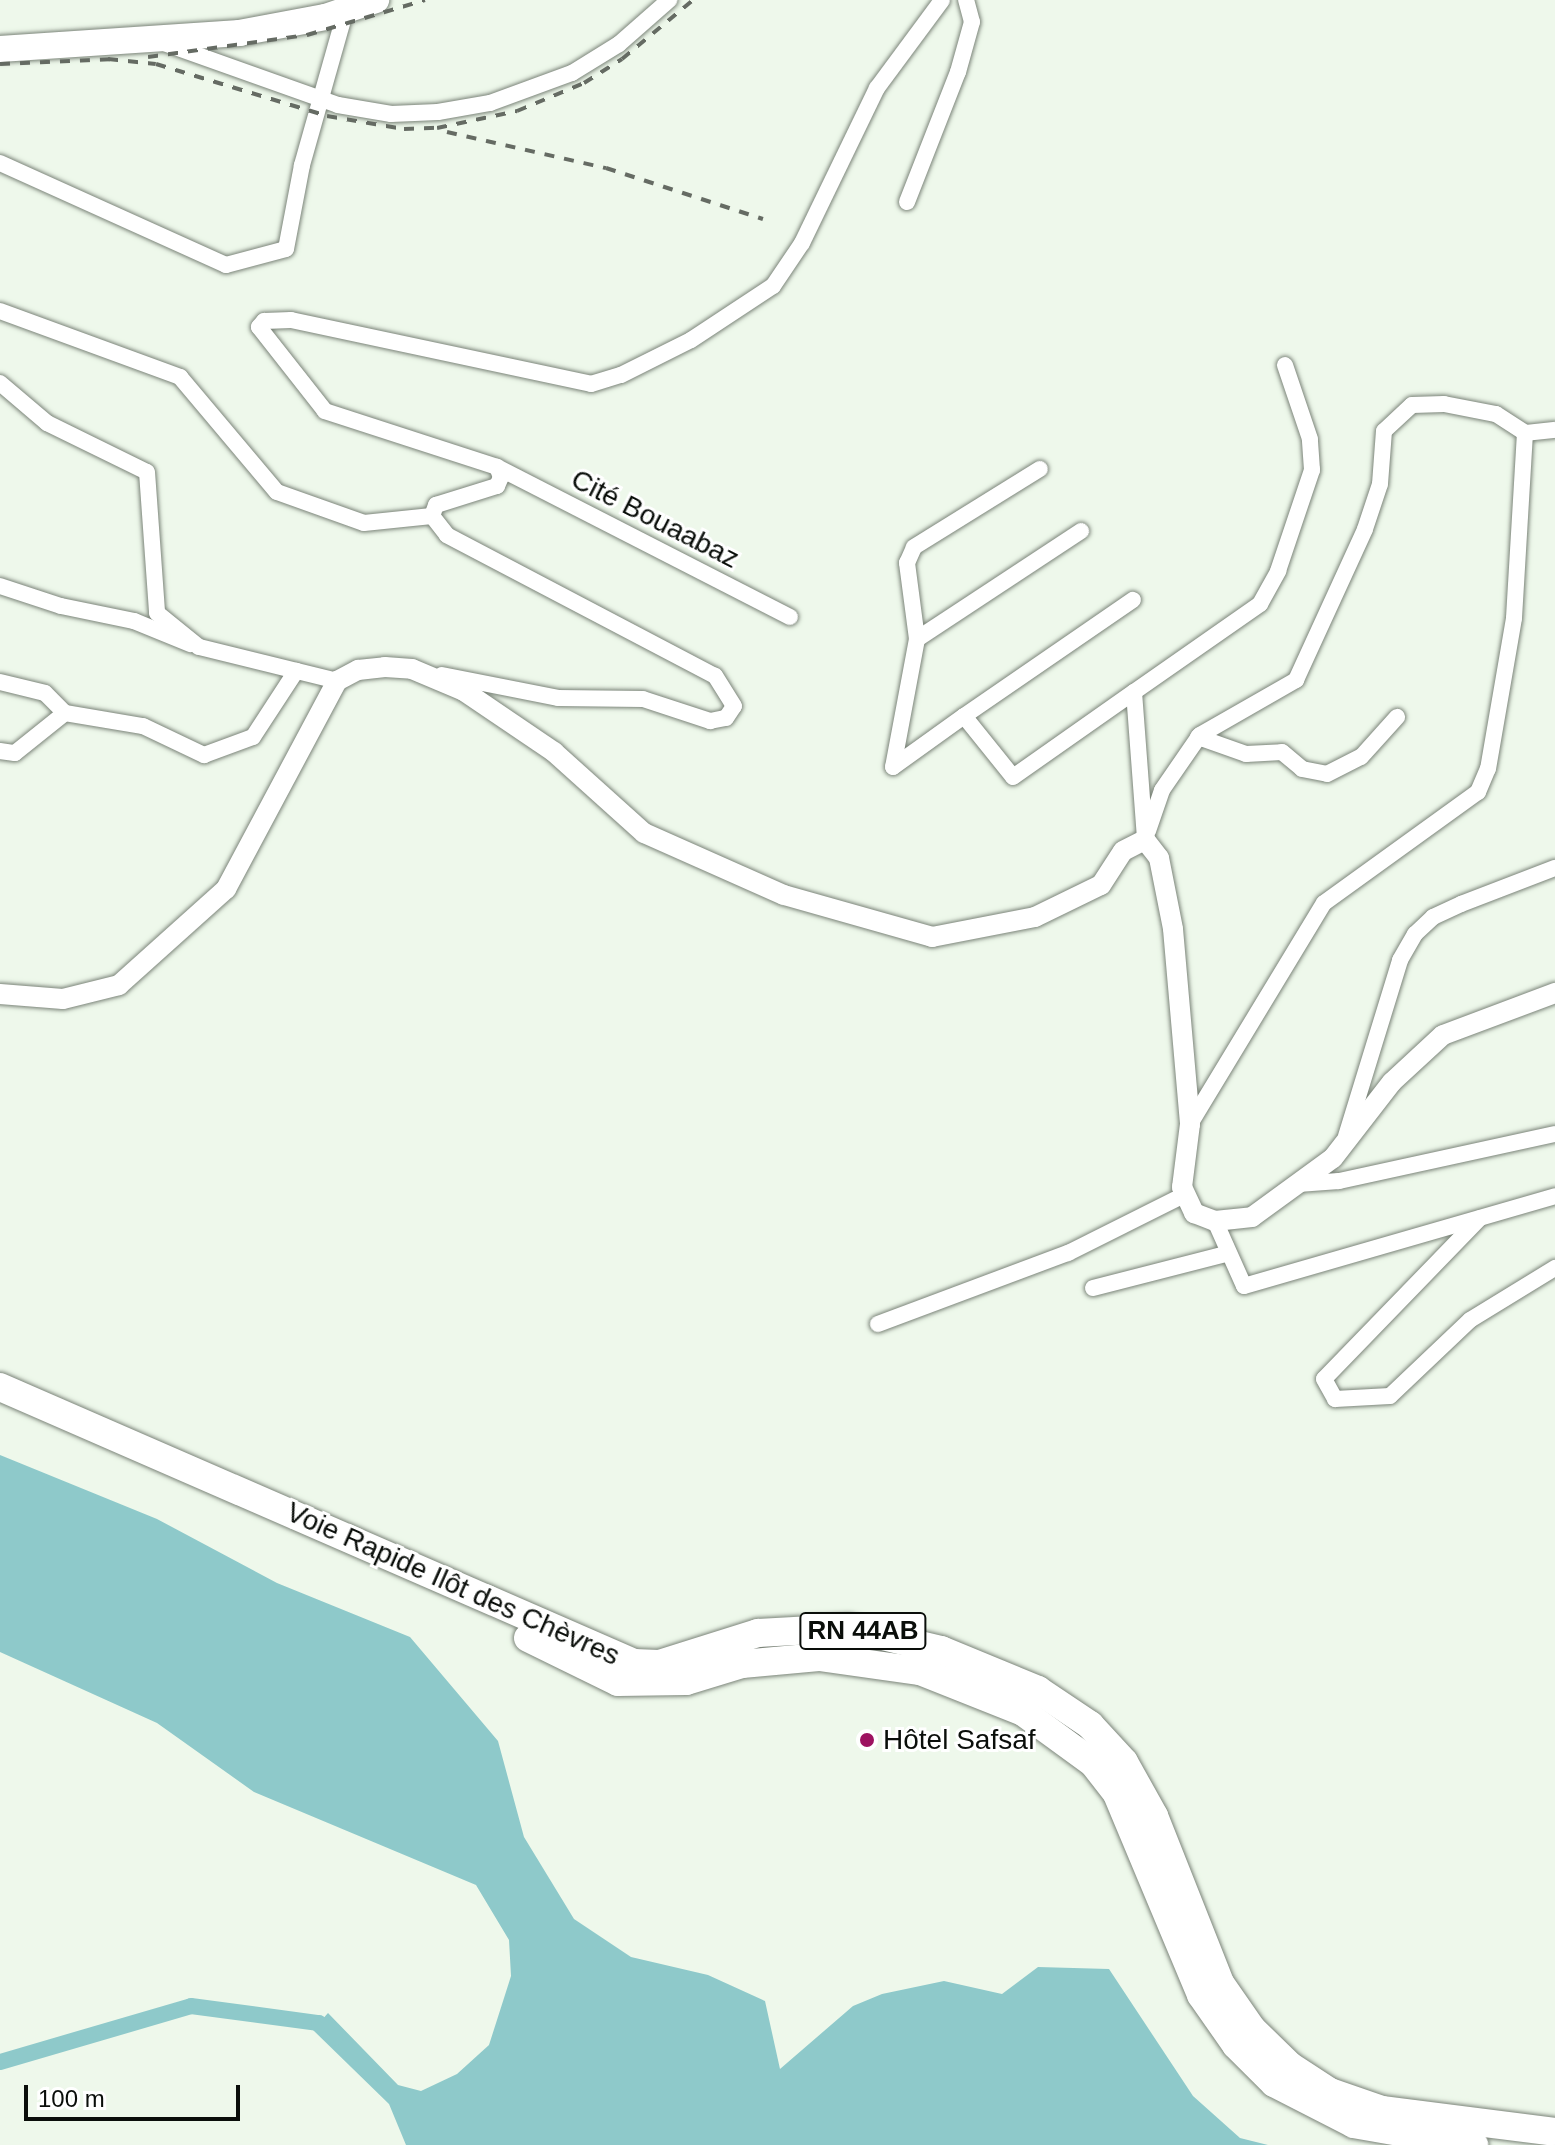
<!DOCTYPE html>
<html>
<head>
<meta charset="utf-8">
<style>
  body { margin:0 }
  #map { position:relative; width:1555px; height:2145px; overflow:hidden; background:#eef8eb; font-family:Helvetica,sans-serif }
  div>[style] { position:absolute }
  .water>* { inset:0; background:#8ec9ca }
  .canal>* { height:16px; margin:-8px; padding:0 8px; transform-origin:8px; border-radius:8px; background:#8ec9ca }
  .roads { filter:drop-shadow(0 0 2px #7b8479) drop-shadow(0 0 2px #7b8479) }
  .minor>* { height:16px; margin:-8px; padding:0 8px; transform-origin:8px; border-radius:8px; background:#fff }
  .tertiary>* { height:20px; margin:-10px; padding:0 10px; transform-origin:10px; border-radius:10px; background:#fff }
  .primary>* { height:26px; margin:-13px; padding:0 13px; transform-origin:13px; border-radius:13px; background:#fff }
  .trunk>* { height:28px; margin:-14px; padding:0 14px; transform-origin:14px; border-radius:14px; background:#fff }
  .rail>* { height:4px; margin-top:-2px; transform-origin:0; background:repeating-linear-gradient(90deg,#656b63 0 10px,transparent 0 20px) }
  .dots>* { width:22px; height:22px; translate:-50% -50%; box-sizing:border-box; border:4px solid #fff; border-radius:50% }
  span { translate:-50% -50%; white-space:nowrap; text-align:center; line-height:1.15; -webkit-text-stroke:6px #fff; paint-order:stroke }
  .shield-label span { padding:2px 6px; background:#fff; border:2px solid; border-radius:6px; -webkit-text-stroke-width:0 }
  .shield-label { font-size:26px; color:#0a0e0a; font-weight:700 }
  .street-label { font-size:28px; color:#0a0e0a }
  .poi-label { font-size:28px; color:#0a0e0a }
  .left { translate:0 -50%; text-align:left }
  .scale { position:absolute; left:24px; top:2085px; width:216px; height:36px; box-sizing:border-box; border:4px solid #0a0e0a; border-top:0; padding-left:10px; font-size:24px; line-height:28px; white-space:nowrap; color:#0a0e0a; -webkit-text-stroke:6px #fff; paint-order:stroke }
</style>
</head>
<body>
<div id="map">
  <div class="water">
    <div style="clip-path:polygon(0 1455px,157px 1519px,277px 1583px,410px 1637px,498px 1741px,524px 1837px,574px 1919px,631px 1957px,708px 1975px,765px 2001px,780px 2069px,853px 2006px,882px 1994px,944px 1981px,1002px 1994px,1038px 1967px,1109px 1969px,1193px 2096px,1240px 2138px,1268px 2145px,406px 2145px,389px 2104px,313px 2030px,328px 2013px,398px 2085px,421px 2091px,457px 2074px,489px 2045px,511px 1976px,509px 1940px,476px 1885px,254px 1792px,157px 1723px,0 1652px)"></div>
  </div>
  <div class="canal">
    <div style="left:0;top:2062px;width:199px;rotate:-16.3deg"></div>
    <div style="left:191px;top:2006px;width:129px;rotate:7.6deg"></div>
    <div style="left:319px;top:2023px;width:22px;rotate:43deg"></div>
  </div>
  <div class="roads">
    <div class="minor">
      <div style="left:161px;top:42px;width:188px;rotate:19.6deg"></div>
      <div style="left:338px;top:105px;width:54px;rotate:9.6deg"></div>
      <div style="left:391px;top:114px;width:47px;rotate:-2.4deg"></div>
      <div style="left:438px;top:112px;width:53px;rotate:-9.8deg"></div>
      <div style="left:490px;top:103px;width:87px;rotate:-20.1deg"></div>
      <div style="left:572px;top:73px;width:55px;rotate:-31.7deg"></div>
      <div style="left:619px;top:44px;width:67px;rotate:-41.3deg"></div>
      <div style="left:0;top:163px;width:248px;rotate:24.3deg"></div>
      <div style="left:226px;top:265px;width:62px;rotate:-14.9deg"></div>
      <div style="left:286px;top:249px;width:86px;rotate:-79.2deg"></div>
      <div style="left:302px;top:165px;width:161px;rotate:-74.2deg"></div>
      <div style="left:907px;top:202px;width:140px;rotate:-68.6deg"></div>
      <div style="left:958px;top:72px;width:52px;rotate:-74.4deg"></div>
      <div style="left:972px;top:22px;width:23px;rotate:-105deg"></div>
      <div style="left:0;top:311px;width:192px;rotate:20.1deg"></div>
      <div style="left:180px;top:377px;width:150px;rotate:49.9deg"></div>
      <div style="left:277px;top:492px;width:92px;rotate:19.6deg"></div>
      <div style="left:364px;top:523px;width:68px;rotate:-5.9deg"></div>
      <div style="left:0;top:383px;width:62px;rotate:40.4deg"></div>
      <div style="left:47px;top:423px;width:111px;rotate:26.1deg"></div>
      <div style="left:147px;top:472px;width:141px;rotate:85.9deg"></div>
      <div style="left:157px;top:613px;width:54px;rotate:39deg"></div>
      <div style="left:199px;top:647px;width:142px;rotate:13.8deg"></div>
      <div style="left:497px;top:467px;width:329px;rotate:27.1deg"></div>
      <div style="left:1081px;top:531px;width:196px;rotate:146.6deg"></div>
      <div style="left:917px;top:639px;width:130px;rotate:100.6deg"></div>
      <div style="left:893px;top:767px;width:87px;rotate:-35.7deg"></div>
      <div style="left:964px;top:716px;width:78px;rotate:51.2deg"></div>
      <div style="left:1013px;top:777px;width:148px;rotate:-35.1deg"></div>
      <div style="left:1134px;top:692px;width:148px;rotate:85.7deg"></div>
      <div style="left:0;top:586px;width:64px;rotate:18.2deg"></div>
      <div style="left:61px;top:606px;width:75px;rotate:11.6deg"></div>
      <div style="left:134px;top:621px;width:61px;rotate:22.3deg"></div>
      <div style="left:917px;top:639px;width:77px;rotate:-97.5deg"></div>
      <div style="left:907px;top:563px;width:17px;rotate:-66deg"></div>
      <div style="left:914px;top:547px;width:148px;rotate:-31.8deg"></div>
      <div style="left:442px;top:675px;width:118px;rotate:11.2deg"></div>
      <div style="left:558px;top:698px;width:85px;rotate:0.7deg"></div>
      <div style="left:643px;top:699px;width:71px;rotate:18.2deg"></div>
      <div style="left:710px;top:721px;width:16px;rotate:-11deg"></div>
      <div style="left:726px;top:718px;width:14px;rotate:-56deg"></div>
      <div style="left:734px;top:706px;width:36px;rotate:-122deg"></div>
      <div style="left:715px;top:676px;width:303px;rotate:-152.3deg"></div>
      <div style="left:447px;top:535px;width:24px;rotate:-128deg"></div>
      <div style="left:432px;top:516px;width:12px;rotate:-70deg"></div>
      <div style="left:436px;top:505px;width:64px;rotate:-17.3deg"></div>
      <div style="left:497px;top:486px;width:10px;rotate:-66deg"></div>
      <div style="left:501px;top:477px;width:11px;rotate:-112deg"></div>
      <div style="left:497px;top:467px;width:181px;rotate:-162deg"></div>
      <div style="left:325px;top:411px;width:107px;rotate:-128.2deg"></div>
      <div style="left:259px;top:327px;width:8px;rotate:-50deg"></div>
      <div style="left:264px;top:321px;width:27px;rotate:-2deg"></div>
      <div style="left:291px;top:320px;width:307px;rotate:12deg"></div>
      <div style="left:591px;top:384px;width:31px;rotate:-17deg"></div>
      <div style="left:621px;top:375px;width:78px;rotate:-26.6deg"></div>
      <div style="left:691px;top:340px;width:98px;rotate:-33.4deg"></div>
      <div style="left:773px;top:286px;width:52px;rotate:-56deg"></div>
      <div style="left:802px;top:243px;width:172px;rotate:-64.2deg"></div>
      <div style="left:877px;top:88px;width:109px;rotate:-53.5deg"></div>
      <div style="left:0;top:682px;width:46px;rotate:13.7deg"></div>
      <div style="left:45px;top:693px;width:28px;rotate:45deg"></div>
      <div style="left:65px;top:713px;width:79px;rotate:9.5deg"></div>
      <div style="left:143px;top:726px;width:68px;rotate:25.4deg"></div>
      <div style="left:204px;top:755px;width:52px;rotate:-20.2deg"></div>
      <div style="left:253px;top:737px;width:79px;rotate:-56.9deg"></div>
      <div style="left:1134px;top:692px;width:154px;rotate:-34.9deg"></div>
      <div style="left:1260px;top:604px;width:38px;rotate:-61deg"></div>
      <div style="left:1278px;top:571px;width:107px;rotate:-71.4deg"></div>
      <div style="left:1312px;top:470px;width:31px;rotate:-94deg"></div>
      <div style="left:1310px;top:439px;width:78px;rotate:-108.7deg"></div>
      <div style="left:964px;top:716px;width:205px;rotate:-34.5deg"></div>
      <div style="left:1198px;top:737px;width:51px;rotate:19.5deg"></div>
      <div style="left:1246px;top:754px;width:36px;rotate:-3deg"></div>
      <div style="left:1282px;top:752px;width:26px;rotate:40deg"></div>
      <div style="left:1302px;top:769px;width:25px;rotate:11deg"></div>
      <div style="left:1327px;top:774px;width:38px;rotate:-27deg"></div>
      <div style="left:1361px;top:757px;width:54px;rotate:-48deg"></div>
      <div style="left:0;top:751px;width:15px;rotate:8deg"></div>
      <div style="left:15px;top:753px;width:64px;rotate:-38.7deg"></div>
      <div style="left:1148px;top:831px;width:43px;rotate:-71.1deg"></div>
      <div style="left:1162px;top:790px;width:67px;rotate:-55.4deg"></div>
      <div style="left:1200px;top:735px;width:111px;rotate:-29.8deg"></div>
      <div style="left:1296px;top:680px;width:166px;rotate:-65.4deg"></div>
      <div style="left:1365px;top:529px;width:47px;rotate:-71.6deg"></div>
      <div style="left:1380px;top:484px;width:53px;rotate:-85.7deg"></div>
      <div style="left:1384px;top:431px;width:38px;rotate:-43deg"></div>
      <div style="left:1412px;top:405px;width:32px;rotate:-2deg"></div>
      <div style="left:1444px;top:404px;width:53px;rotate:10.9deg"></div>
      <div style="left:1496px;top:414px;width:35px;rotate:33deg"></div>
      <div style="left:1190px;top:1124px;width:258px;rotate:-58.8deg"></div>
      <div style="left:1324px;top:903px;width:190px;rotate:-35.8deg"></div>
      <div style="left:1478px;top:792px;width:25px;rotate:-67deg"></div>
      <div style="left:1488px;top:769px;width:153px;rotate:-80.2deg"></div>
      <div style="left:1514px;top:618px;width:185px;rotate:-86.6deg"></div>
      <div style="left:1525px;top:433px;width:30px;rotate:-6deg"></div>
      <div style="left:1346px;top:1136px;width:184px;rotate:-72.9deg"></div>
      <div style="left:1400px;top:960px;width:30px;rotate:-60deg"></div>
      <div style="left:1415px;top:934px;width:25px;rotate:-43deg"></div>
      <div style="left:1433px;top:917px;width:31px;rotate:-25deg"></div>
      <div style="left:1461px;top:904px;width:101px;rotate:-21deg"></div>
      <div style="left:1298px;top:1184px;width:41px;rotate:-4.2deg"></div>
      <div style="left:1339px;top:1181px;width:221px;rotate:-12.3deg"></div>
      <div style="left:1480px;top:1218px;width:224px;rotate:134.1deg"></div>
      <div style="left:1324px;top:1379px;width:23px;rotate:61deg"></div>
      <div style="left:1335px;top:1399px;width:55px;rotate:-3.1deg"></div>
      <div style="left:1390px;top:1396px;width:110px;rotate:-43.5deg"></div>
      <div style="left:1470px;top:1320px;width:100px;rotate:-31.5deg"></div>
      <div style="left:1215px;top:1221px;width:71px;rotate:66deg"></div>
      <div style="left:1244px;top:1286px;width:324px;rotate:-16.1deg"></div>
      <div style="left:1093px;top:1288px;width:140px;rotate:-14.4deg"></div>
      <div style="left:878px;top:1324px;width:203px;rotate:-20.5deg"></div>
      <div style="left:1068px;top:1253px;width:132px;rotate:-26.6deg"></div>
    </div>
    <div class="tertiary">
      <div style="left:0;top:994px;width:63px;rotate:4.5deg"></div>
      <div style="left:63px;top:999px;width:58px;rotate:-14deg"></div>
      <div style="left:119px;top:985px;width:144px;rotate:-41.9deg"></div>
      <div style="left:226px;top:889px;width:236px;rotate:-61.9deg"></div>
      <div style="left:337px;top:681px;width:24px;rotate:-28deg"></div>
      <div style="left:358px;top:670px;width:27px;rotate:-6deg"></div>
      <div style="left:385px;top:667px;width:27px;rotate:4deg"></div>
      <div style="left:412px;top:669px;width:56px;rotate:22.9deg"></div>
      <div style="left:464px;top:691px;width:109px;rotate:34.1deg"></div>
      <div style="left:554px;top:752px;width:121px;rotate:42deg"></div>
      <div style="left:644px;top:833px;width:153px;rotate:23.9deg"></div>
      <div style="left:784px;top:895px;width:154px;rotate:15.8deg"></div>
      <div style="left:932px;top:937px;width:105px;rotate:-11deg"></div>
      <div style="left:1035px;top:917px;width:73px;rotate:-25.9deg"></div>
      <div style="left:1101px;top:885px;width:40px;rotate:-57.1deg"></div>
      <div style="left:1123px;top:851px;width:25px;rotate:-27deg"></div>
      <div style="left:1145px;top:840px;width:23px;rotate:52deg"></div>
      <div style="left:1159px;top:858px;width:72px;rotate:78.8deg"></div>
      <div style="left:1173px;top:929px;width:196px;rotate:85deg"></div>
      <div style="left:1190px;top:1124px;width:64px;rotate:97.2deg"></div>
      <div style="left:1182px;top:1187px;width:29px;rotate:65deg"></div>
      <div style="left:1194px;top:1213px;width:22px;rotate:21deg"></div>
      <div style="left:1215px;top:1221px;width:37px;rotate:-6deg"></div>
      <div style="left:1252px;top:1217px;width:100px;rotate:-36.1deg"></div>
      <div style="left:1333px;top:1158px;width:96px;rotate:-52.2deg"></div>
      <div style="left:1392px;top:1082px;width:69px;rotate:-42.7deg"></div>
      <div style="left:1443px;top:1035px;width:120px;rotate:-20.6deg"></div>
    </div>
    <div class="primary">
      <div style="left:0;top:49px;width:240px;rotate:-3.8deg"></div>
      <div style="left:239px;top:33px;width:87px;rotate:-10.5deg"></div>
      <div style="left:325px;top:17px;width:54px;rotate:-18.4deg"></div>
    </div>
    <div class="trunk">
      <div style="left:0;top:1387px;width:691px;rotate:23.52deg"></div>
      <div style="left:634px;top:1663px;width:25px;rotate:2deg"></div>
      <div style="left:659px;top:1664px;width:104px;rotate:-17.4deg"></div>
      <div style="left:758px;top:1633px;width:91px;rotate:-3.1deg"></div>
      <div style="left:849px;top:1628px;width:95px;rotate:13.4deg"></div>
      <div style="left:941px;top:1650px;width:105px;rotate:22.4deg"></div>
      <div style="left:1038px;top:1690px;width:63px;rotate:33.9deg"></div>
      <div style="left:1090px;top:1725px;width:50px;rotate:47.4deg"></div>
      <div style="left:1124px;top:1762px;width:62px;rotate:60.9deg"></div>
      <div style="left:1154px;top:1816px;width:180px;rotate:68.4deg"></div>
      <div style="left:1220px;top:1983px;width:56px;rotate:55.2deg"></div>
      <div style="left:1252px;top:2029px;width:53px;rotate:44.2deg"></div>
      <div style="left:1290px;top:2066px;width:48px;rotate:33deg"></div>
      <div style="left:1330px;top:2092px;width:55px;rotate:19.1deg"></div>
      <div style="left:1382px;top:2110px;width:174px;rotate:7.2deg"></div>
      <div style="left:528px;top:1638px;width:100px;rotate:26.1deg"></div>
      <div style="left:618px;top:1682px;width:68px;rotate:-0.8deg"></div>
      <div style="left:686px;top:1681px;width:59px;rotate:-16.9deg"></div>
      <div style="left:742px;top:1664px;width:77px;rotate:-5.2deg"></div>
      <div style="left:819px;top:1657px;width:102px;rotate:7.9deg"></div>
      <div style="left:920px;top:1671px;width:111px;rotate:21.7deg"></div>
      <div style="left:1023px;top:1712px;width:87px;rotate:36.1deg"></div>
      <div style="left:1093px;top:1763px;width:39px;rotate:52deg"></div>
      <div style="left:1117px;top:1794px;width:218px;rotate:67.3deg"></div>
      <div style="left:1201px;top:1995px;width:61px;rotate:55deg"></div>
      <div style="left:1236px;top:2045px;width:54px;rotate:45deg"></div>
      <div style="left:1274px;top:2083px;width:90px;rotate:27.1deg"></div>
      <div style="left:1354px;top:2124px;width:122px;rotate:9.9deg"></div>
    </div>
  </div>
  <div class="rail">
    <div style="left:148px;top:57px;width:161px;rotate:-7.9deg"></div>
    <div style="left:307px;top:35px;width:123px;rotate:-16.5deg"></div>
    <div style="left:108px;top:59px;width:48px;rotate:5.9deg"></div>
    <div style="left:156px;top:64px;width:179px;rotate:16.9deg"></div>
    <div style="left:327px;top:116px;width:78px;rotate:9.6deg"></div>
    <div style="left:404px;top:129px;width:33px;rotate:-2deg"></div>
    <div style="left:437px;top:128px;width:82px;rotate:-12deg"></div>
    <div style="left:517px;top:111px;width:73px;rotate:-22.7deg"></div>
    <div style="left:584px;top:83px;width:45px;rotate:-32.3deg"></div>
    <div style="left:622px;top:59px;width:92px;rotate:-39.7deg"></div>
    <div style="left:0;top:64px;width:116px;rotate:-2.5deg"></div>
    <div style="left:447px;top:132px;width:163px;rotate:12.8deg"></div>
    <div style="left:606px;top:168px;width:165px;rotate:18deg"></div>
  </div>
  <div class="dots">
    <div style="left:867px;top:1740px;background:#9d1260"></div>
  </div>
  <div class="shield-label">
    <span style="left:863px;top:1631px">RN 44AB</span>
  </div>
  <div class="street-label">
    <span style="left:655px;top:519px;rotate:27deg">Cité Bouaabaz</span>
    <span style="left:453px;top:1584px;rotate:24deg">Voie Rapide Ilôt des Chèvres</span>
  </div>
  <div class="poi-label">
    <span class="left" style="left:883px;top:1740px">Hôtel Safsaf</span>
  </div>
  <div class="scale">100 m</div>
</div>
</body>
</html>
